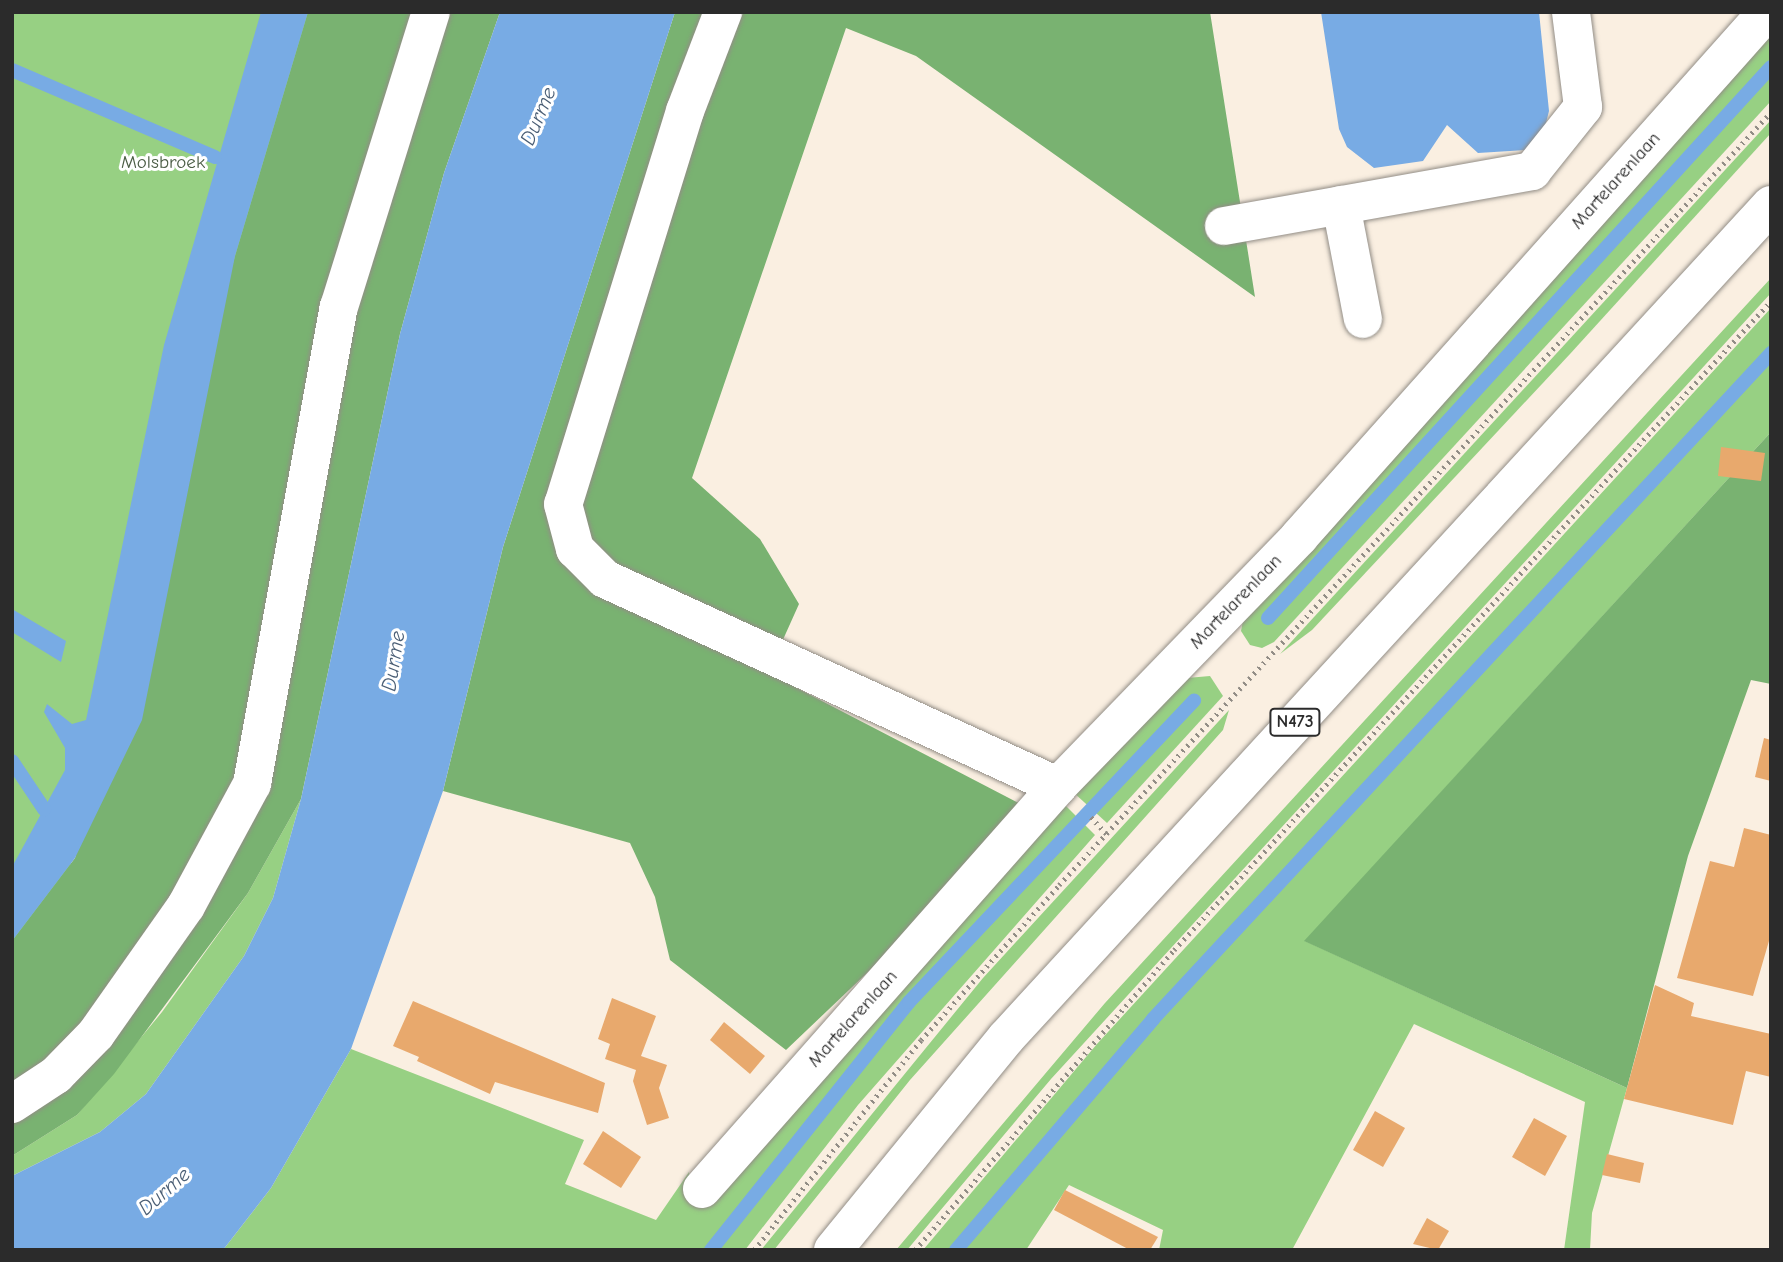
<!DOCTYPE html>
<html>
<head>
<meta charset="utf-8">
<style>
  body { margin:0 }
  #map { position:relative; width:1783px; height:1262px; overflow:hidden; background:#faefe1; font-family:"Comic Neue",sans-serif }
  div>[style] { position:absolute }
  .green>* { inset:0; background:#97d083 }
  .forest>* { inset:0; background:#79b271 }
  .water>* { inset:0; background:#78abe4 }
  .stream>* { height:14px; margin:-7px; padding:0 7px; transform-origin:7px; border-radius:7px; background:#78abe4 }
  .building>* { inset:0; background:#e8a96d }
  .path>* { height:4.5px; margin-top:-2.25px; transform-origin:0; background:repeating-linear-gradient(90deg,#928d86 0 2px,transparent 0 7px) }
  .roads { filter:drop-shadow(0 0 2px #928d86) drop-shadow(0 0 2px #928d86) }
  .minor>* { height:38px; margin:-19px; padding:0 19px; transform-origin:19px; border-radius:19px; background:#fff }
  .major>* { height:38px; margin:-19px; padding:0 19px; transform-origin:19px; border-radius:19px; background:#fff }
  span { translate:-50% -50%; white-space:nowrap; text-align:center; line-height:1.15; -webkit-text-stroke:6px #fff; paint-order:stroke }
  .shield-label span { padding:2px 5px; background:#fff; border:2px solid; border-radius:5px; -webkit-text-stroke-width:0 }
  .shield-label { font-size:18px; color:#2b2b2b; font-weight:700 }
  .park-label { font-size:19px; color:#4b5d45 }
  .street-label { font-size:19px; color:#2b2b2b }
  .water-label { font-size:21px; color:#4a5e75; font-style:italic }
  .frame { position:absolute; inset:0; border:14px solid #2b2b2b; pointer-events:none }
</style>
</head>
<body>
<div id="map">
  <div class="green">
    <div style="clip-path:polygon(12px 12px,364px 12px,12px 1034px)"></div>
    <div style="clip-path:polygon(1771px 28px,1771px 101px,1274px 642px,1262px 648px,1250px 645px,1241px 631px,1243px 621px)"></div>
    <div style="clip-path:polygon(1771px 120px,1771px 133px,1570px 354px,1312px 630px,1280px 654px)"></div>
    <div style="clip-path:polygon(1771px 278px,1771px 293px,1051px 1079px,907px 1250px,896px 1250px,1105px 1003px)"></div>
    <div style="clip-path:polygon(1771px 308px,1771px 432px,1305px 941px,1627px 1088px,1592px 1213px,1590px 1250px,1564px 1250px,1585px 1102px,1414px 1024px,1292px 1250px,1159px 1250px,1163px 1230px,1069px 1185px,1026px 1250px,923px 1250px,1097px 1044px)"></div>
    <div style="clip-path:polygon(1210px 676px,1223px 696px,1107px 823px,1073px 792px,1187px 678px)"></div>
    <div style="clip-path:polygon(1229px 710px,1223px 730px,910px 1080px,774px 1250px,761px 1250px,983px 978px)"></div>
    <div style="clip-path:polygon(301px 799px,273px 898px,244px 956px,146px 1094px,100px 1132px,12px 1176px,12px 1156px,77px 1115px,162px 1012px,248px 893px)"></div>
    <div style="clip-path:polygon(1062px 802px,1095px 835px,858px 1105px,745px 1250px,223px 1250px,271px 1188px,351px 1049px,584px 1140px,565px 1184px,656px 1220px,689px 1172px,692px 1200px,702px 1208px,711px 1206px)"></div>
  </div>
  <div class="forest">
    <div style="clip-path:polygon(308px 12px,500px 12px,444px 173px,400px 334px,301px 799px,248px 893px,114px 1074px,77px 1115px,12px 1156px,12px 941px,75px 858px,235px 256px)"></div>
    <div style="clip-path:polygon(675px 12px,1210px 12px,1255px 297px,916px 56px,846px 28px,692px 478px,760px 539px,799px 604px,768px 673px,1036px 812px,786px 1050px,670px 960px,655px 897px,630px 843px,443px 791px,503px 547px)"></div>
    <div style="clip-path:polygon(1771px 432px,1771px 684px,1751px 680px,1688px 856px,1627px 1088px,1304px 941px)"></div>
  </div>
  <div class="water">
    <div style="clip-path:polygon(261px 12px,308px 12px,235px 256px,142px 720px,75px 858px,12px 941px,12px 867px,65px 770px,65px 748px,44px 712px,47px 704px,72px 724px,86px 720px,164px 345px)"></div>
    <div style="clip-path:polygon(500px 12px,675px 12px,503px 547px,443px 791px,351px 1049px,271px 1188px,223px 1250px,12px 1250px,12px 1176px,100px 1132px,146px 1094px,244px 956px,273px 898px,301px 799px,400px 334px,444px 173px)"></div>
    <div style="clip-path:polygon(1321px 12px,1539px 12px,1549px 111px,1544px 131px,1528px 150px,1478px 153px,1447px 125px,1423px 161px,1374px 168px,1347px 147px,1339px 129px)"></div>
    <div style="clip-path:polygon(12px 609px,66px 641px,61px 662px,12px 632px)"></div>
  </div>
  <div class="stream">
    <div style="left:12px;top:70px;width:221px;rotate:23.2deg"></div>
    <div style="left:1268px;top:618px;width:746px;rotate:-47.61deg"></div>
    <div style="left:12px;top:761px;width:58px;rotate:56.3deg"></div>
    <div style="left:711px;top:1250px;width:317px;rotate:-51.4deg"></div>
    <div style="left:909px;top:1002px;width:415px;rotate:-46.6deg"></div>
    <div style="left:956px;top:1250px;width:304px;rotate:-49.5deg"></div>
    <div style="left:1153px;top:1019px;width:909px;rotate:-47.14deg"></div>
  </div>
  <div class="building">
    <div style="clip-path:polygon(1721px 447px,1765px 453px,1761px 481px,1718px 476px)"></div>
    <div style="clip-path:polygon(1764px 738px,1771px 740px,1771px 781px,1755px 777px)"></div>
    <div style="clip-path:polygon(1744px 828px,1771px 835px,1771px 934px,1753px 996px,1677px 978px,1710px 861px,1734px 867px)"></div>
    <div style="clip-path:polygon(1655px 985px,1694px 1003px,1691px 1016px,1771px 1034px,1771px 1077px,1746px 1071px,1733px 1125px,1624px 1099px)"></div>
    <div style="clip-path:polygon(612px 998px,656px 1016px,641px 1056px,667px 1065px,659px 1088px,669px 1118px,647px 1125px,633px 1081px,636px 1070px,605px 1059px,610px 1044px,598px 1039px)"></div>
    <div style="clip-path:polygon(413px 1001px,605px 1083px,598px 1113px,495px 1082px,490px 1094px,417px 1061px,419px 1057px,393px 1046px)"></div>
    <div style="clip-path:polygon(724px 1022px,765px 1056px,750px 1074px,710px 1040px)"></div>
    <div style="clip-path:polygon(1375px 1111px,1405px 1128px,1383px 1167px,1353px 1150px)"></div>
    <div style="clip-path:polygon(1534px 1118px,1567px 1136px,1545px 1176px,1512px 1157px)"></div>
    <div style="clip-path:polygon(603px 1131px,641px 1157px,621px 1188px,583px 1164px)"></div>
    <div style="clip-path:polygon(1607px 1154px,1644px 1163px,1640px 1183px,1602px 1175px)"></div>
    <div style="clip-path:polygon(1065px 1190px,1158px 1237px,1150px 1250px,1130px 1250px,1054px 1210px)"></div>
    <div style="clip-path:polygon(1427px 1218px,1449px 1231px,1438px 1250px,1413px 1244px)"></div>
  </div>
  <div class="path">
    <div style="left:1091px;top:817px;width:23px;rotate:47deg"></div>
    <div style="left:754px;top:1250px;width:268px;rotate:-51.5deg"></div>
    <div style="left:921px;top:1040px;width:208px;rotate:-48.3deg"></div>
    <div style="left:1059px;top:885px;width:1051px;rotate:-47.35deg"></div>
    <div style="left:915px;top:1250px;width:396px;rotate:-49.2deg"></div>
    <div style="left:1174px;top:950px;width:882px;rotate:-47.39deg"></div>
  </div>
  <div class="roads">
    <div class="minor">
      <div style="left:723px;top:12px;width:106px;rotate:111deg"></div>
      <div style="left:685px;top:111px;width:412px;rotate:107.2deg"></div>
      <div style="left:563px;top:504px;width:47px;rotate:75.1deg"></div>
      <div style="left:575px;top:549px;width:42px;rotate:45deg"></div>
      <div style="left:605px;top:579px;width:498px;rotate:24.6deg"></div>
      <div style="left:1341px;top:205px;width:116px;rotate:79.1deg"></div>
      <div style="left:1224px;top:226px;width:313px;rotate:-10.1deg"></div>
      <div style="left:1532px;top:171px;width:82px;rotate:-51.4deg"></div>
      <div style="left:1583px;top:107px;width:96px;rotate:-97.2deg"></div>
      <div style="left:12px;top:1104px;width:53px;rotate:-33.4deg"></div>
      <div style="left:56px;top:1075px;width:57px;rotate:-45.7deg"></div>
      <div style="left:96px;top:1034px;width:156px;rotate:-54.9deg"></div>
      <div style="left:186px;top:906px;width:139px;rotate:-61.6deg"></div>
      <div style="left:252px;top:784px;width:485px;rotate:-79.7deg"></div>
      <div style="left:339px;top:307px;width:309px;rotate:-72.7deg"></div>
      <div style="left:702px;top:1189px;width:538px;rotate:-48.54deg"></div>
      <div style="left:1058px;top:786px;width:347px;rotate:-45.9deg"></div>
      <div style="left:1299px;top:537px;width:703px;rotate:-48.29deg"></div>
    </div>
    <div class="major">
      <div style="left:833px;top:1250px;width:274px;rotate:-50.8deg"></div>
      <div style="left:1006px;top:1038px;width:1131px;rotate:-47.44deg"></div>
    </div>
  </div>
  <div class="shield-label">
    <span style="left:1295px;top:722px">N473</span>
  </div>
  <div class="park-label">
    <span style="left:163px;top:163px">Molsbroek</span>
  </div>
  <div class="street-label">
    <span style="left:1616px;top:181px;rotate:-48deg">Martelarenlaan</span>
    <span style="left:1236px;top:602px;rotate:-46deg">Martelarenlaan</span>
    <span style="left:853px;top:1019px;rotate:-48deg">Martelarenlaan</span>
  </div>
  <div class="water-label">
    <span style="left:538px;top:116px;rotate:-67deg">Durme</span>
    <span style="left:393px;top:661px;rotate:-81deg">Durme</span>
    <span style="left:164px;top:1191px;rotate:-41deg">Durme</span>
  </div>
  <div class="frame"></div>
</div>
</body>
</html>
